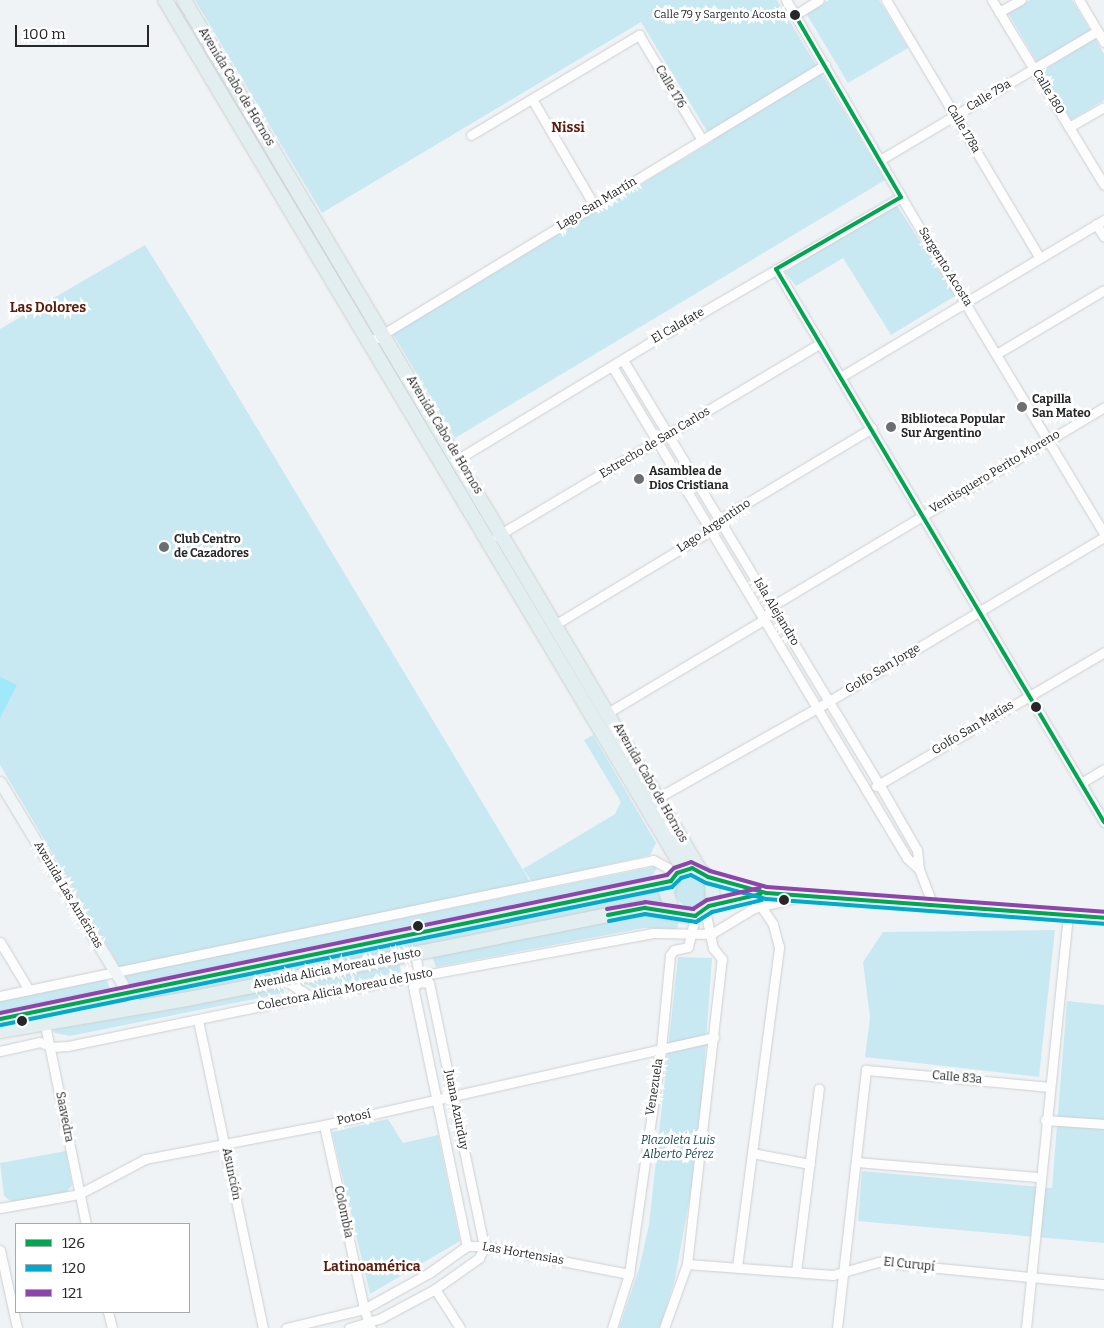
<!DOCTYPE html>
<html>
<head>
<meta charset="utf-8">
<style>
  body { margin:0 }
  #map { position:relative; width:1104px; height:1328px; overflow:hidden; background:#f0f3f5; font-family:Bitter,serif }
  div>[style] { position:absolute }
  .green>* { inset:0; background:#c8e9f2 }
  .round { border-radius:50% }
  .water>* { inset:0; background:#9fe9fb }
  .roads { filter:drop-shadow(0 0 1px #cdcfd0) drop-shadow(0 0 1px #cdcfd0) }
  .street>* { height:9px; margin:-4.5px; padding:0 4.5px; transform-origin:4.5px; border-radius:4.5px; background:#fdfdfe }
  .secondary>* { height:11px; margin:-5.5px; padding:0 5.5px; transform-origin:5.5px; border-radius:5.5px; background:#f0f6f7 }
  .primary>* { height:14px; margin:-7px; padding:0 7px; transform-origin:7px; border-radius:7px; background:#e2eef0 }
  .bus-1>* { height:4px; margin:-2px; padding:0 2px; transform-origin:2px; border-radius:2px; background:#00a651 }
  .bus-2>* { height:4px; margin:-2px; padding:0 2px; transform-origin:2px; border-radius:2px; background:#00a9ce }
  .bus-3>* { height:4px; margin:-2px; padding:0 2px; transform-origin:2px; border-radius:2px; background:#8e44ad }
  .dots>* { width:14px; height:14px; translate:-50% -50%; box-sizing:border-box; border:2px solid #fff; border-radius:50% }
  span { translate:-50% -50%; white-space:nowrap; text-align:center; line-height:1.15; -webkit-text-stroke:5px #fff; paint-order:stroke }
  .bus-label { font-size:11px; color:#262728 }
  .right { translate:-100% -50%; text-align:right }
  .street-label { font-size:12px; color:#262728 }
  .poi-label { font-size:12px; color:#262728; font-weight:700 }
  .left { translate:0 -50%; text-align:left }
  .park-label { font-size:12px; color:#1c4b55; font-style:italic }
  .neighbourhood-label { font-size:14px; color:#5d1b0a; font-weight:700 }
  .legend { position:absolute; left:15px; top:1223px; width:175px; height:90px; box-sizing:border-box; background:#fff; border:1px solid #a8a9a9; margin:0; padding:6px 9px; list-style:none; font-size:15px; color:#262728 }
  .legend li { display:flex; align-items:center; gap:10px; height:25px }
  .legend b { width:25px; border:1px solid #a8a9a9 }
  .scale { position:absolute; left:15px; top:25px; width:134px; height:22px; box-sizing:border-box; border:2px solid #262728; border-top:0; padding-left:6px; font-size:15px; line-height:18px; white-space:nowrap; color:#262728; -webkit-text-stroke:4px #fff; paint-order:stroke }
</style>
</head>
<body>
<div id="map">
  <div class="green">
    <div style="clip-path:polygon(195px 0,777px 0,885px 180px,455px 438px,393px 334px,713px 141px,641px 22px,322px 213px)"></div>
    <div style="clip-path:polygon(829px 0,879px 0,908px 48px,848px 83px,806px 13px)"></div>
    <div style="clip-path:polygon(1030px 0,1072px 0,1090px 30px,1037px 62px,1008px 13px)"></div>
    <div style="clip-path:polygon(1095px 39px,1104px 54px,1104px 100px,1071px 120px,1042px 71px)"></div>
    <div style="clip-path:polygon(896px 204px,955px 296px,891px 335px,843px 258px,796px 286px,785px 272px)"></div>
    <div style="clip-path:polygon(145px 245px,201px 335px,532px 885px,123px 972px,0 765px,0 329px)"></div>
    <div style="clip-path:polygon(593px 735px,656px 843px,650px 855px,532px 882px,523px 869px,615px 814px,621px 802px,584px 740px)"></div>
    <div style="clip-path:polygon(658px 866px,650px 880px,129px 987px,123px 975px)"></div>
    <div class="round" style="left:675px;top:875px;width:32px;height:32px"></div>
    <div style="clip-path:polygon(658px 889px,664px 906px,141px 1003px,138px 992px)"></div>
    <div style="clip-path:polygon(640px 915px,679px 920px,677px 929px,644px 928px,436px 967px,432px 957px)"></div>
    <div style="clip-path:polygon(1055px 930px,1039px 1077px,865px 1057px,870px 1018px,863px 962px,883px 932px)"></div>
    <div style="clip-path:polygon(678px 957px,712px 958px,698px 1152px,675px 1279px,660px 1328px,619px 1328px,639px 1269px,649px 1225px)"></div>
    <div style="clip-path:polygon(399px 963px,401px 972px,316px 989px,301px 981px)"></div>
    <div style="clip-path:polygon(105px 974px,110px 990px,0 1013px,0 996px)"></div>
    <div style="clip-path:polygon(283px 986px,284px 993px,70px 1036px,55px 1033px,50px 1025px,151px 1013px)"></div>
    <div style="clip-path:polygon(1067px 1001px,1104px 1005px,1104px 1243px,858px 1221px,862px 1171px,1052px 1188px)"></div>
    <div style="clip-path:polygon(388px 1119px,403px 1143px,438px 1135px,460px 1241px,370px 1294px,332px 1132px)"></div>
    <div style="clip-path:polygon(66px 1151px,72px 1185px,67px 1192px,12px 1202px,4px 1196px,0 1163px)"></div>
  </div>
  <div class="water">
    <div style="clip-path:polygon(0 677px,17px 685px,0 718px)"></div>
  </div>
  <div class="roads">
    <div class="street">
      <div style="left:786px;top:0;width:228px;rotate:59.7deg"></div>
      <div style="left:901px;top:197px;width:393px;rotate:58.9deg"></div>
      <div style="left:886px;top:0;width:300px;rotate:59.2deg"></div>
      <div style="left:992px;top:0;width:216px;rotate:58.8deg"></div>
      <div style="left:1079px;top:0;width:49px;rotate:59.2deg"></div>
      <div style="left:999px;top:12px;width:25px;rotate:-29deg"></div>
      <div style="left:795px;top:15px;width:28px;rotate:-32deg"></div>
      <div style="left:532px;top:99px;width:123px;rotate:59.7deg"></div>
      <div style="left:1069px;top:127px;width:40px;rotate:-29.7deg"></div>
      <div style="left:471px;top:135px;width:196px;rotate:-30.8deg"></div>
      <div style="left:639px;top:35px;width:122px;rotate:59deg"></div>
      <div style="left:880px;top:160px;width:252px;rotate:-30.7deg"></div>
      <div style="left:1096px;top:224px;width:15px;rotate:58deg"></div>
      <div style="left:776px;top:269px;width:643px;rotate:59.33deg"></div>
      <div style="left:370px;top:342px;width:533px;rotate:-31.33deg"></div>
      <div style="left:998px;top:353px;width:123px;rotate:-30.7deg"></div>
      <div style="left:623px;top:360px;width:495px;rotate:58.9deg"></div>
      <div style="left:879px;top:784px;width:76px;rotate:60.1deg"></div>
      <div style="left:917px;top:850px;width:19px;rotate:84deg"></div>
      <div style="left:919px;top:869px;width:34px;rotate:69deg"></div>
      <div style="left:931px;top:901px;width:8px;rotate:45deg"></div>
      <div style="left:612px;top:366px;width:574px;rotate:59.05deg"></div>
      <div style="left:907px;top:858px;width:16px;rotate:43deg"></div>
      <div style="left:842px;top:376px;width:305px;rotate:-30.8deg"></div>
      <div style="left:458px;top:459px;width:220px;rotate:-31.2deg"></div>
      <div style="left:646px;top:345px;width:295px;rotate:-30.1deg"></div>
      <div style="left:497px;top:536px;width:377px;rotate:-30.8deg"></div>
      <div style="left:556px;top:624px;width:182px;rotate:-31.1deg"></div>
      <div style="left:712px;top:530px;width:14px;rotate:-54deg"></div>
      <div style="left:720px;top:519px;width:177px;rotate:-30.9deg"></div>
      <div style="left:609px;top:712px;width:182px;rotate:-30.8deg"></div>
      <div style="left:765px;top:619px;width:15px;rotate:-62deg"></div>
      <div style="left:772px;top:606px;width:387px;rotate:-30.9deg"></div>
      <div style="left:1081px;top:783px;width:27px;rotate:-31deg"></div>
      <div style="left:876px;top:786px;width:264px;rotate:-30.4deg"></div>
      <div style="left:659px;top:797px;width:184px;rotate:-29.4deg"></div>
      <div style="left:819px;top:707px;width:332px;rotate:-30.8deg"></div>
      <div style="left:0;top:942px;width:56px;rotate:58.9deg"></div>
      <div style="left:415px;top:954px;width:25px;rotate:79deg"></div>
      <div style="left:284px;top:980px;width:31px;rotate:32deg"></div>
      <div style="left:0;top:996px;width:667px;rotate:-11.76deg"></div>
      <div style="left:653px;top:860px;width:27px;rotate:28deg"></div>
      <div style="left:44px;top:1020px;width:208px;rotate:78.4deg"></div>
      <div style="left:198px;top:1020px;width:315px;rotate:78.1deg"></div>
      <div style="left:0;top:1051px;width:41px;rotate:-12.7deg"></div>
      <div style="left:40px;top:1042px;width:12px;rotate:24deg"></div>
      <div style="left:51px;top:1047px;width:17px;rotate:-3deg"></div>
      <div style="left:68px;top:1046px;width:247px;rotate:-11.7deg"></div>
      <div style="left:310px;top:996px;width:349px;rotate:-10.4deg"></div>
      <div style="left:653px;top:933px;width:58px;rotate:1deg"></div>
      <div style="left:711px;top:934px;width:50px;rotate:-31.2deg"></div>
      <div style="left:754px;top:908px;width:42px;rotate:-13.7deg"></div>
      <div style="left:1045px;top:1120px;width:59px;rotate:3.9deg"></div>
      <div style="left:324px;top:1125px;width:188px;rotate:77.7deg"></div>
      <div style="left:364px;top:1309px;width:20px;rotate:70deg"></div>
      <div style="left:752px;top:1153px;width:59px;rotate:10.7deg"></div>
      <div style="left:856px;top:1162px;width:185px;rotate:4.7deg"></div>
      <div style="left:0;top:1208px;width:80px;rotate:-10deg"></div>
      <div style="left:79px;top:1194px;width:75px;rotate:-27.9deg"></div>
      <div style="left:145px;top:1159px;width:182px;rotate:-10.8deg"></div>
      <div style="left:324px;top:1125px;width:400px;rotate:-12.7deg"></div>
      <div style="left:0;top:1250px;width:80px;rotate:77.7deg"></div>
      <div style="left:687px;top:1264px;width:146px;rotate:4.3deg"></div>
      <div style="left:833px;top:1275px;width:47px;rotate:-16.1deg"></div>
      <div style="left:878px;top:1262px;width:227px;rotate:5.6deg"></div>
      <div style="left:737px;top:1267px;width:323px;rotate:-82.5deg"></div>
      <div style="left:779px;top:947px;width:24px;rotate:-105deg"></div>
      <div style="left:773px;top:924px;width:22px;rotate:-124deg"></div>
      <div style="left:796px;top:1272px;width:185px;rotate:-82.9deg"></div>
      <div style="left:435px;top:1289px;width:46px;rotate:57.3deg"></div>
      <div style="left:108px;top:1312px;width:16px;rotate:76deg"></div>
      <div style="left:286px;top:1328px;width:80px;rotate:-13.7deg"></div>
      <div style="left:364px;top:1309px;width:74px;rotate:-29deg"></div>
      <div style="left:429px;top:1273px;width:47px;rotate:-35.4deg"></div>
      <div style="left:467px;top:1246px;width:17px"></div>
      <div style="left:484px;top:1246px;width:148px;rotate:10.9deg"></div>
      <div style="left:349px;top:1328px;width:34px;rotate:-17deg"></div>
      <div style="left:381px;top:1318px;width:61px;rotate:-28.2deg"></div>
      <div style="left:435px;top:1289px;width:54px;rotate:-35.2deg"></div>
      <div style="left:479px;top:1258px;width:13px;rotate:-67deg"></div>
      <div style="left:484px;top:1246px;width:269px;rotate:-101.8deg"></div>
      <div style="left:429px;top:983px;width:9px;rotate:-174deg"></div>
      <div style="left:420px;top:982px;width:8px;rotate:150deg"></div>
      <div style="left:413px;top:986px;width:266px;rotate:78.3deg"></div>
      <div style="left:612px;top:1328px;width:57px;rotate:-72.5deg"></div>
      <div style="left:629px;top:1274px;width:227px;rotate:-81.9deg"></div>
      <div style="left:661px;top:1049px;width:94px;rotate:-84.5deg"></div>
      <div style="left:670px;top:955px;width:6px;rotate:-51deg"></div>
      <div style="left:674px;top:950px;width:14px;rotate:-12deg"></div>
      <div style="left:688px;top:947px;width:32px;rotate:-77deg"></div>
      <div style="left:664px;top:1328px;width:68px;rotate:-70.2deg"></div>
      <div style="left:687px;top:1264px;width:307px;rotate:-83.5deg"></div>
      <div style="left:722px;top:959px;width:14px;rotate:-129deg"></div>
      <div style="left:713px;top:948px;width:38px;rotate:-102deg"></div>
      <div style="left:837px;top:1328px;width:260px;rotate:-83.6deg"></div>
      <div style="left:866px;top:1070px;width:183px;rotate:5.3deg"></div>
      <div style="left:1026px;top:1328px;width:414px;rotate:-84.2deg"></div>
    </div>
    <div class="secondary">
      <div style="left:0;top:782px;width:263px;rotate:58.8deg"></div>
      <div style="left:708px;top:877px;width:60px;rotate:15.4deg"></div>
      <div style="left:766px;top:893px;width:339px;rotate:4.2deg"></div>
      <div style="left:709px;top:906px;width:57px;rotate:-13.3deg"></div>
    </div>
    <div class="primary">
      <div style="left:165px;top:0;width:1013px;rotate:59.18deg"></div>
      <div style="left:184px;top:0;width:1014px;rotate:59.34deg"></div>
      <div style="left:0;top:1019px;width:685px;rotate:-11.62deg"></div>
      <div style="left:0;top:1031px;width:191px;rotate:-9.7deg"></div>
      <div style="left:188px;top:999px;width:466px;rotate:-11.3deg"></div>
      <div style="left:645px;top:908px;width:39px;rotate:10deg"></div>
      <div style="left:683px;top:915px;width:12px;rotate:5deg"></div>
      <div style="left:695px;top:916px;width:11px;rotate:-27deg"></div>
      <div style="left:705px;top:911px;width:14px;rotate:-56deg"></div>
      <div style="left:713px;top:899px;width:15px;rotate:-94deg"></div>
      <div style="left:712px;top:884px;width:12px;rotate:-125deg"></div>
      <div style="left:705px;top:874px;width:14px;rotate:-155deg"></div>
      <div style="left:692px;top:868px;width:16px;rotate:162deg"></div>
      <div style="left:677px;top:873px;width:21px;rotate:121deg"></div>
      <div style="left:666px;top:891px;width:22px;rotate:72deg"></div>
    </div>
  </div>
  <div class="bus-1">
    <div style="left:795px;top:15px;width:211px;rotate:59.8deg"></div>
    <div style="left:776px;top:269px;width:643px;rotate:59.33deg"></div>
    <div style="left:776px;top:269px;width:144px;rotate:-29.9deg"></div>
    <div style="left:608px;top:915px;width:38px;rotate:-11deg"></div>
    <div style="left:645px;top:908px;width:51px;rotate:9.1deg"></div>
    <div style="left:695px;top:916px;width:17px;rotate:-36deg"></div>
    <div style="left:709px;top:906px;width:53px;rotate:-13deg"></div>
    <div style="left:0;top:1019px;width:685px;rotate:-11.62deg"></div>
    <div style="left:671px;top:881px;width:10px;rotate:-53deg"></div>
    <div style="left:677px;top:873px;width:16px;rotate:-18deg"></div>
    <div style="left:692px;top:868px;width:18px;rotate:29deg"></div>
    <div style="left:708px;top:877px;width:60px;rotate:15.4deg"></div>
    <div style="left:766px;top:893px;width:339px;rotate:4.2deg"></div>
  </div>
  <div class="bus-2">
    <div style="left:609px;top:921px;width:37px;rotate:-11deg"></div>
    <div style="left:645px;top:914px;width:52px;rotate:8.9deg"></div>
    <div style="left:696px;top:922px;width:19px;rotate:-32deg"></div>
    <div style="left:712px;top:912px;width:51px;rotate:-13.5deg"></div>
    <div style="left:1px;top:1025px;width:685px;rotate:-11.62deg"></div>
    <div style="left:672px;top:887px;width:13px;rotate:-45deg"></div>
    <div style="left:681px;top:878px;width:10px;rotate:-17deg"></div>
    <div style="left:691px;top:875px;width:17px;rotate:28deg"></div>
    <div style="left:706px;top:883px;width:62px;rotate:14.9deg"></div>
    <div style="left:766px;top:899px;width:339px;rotate:4.2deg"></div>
  </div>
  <div class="bus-3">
    <div style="left:607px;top:909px;width:39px;rotate:-10deg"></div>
    <div style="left:645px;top:902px;width:49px;rotate:8.3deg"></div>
    <div style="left:693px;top:909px;width:17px;rotate:-33deg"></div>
    <div style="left:707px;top:900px;width:54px;rotate:-12.8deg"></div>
    <div style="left:0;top:1013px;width:681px;rotate:-11.69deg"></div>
    <div style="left:667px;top:875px;width:10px;rotate:-45deg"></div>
    <div style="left:674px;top:868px;width:18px;rotate:-19deg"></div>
    <div style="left:691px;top:862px;width:21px;rotate:25deg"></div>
    <div style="left:710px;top:871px;width:59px;rotate:15.7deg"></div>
    <div style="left:767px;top:887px;width:338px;rotate:4.2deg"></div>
  </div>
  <div class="dots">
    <div style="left:795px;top:15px;background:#262728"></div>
    <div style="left:1022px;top:407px;background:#6d6e70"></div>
    <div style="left:891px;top:427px;background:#6d6e70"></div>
    <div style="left:639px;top:479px;background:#6d6e70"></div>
    <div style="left:164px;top:547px;background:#6d6e70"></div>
    <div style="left:1036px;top:707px;background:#262728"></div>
    <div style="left:784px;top:900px;background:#262728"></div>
    <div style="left:418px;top:926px;background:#262728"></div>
    <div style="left:22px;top:1021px;background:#262728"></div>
  </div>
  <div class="bus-label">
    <span class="right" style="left:786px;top:15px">Calle 79 y Sargento Acosta</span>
  </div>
  <div class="street-label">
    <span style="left:236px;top:87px;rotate:59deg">Avenida Cabo de Hornos</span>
    <span style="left:670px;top:87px;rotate:59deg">Calle 176</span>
    <span style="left:1048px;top:92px;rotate:59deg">Calle 180</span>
    <span style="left:989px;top:96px;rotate:-31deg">Calle 79a</span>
    <span style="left:963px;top:129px;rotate:59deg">Calle 178a</span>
    <span style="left:597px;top:204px;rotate:-31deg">Lago San Martín</span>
    <span style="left:945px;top:267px;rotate:58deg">Sargento Acosta</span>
    <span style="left:678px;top:326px;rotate:-30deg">El Calafate</span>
    <span style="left:444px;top:435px;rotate:59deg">Avenida Cabo de Hornos</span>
    <span style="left:655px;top:443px;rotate:-31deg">Estrecho de San Carlos</span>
    <span style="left:995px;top:472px;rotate:-31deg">Ventisquero Perito Moreno</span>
    <span style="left:714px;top:526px;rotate:-34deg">Lago Argentino</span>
    <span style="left:776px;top:612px;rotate:59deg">Isla Alejandro</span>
    <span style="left:883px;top:669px;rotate:-31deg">Golfo San Jorge</span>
    <span style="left:973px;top:728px;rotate:-31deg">Golfo San Matías</span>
    <span style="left:650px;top:783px;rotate:60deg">Avenida Cabo de Hornos</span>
    <span style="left:68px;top:895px;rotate:59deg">Avenida Las Américas</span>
    <span style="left:337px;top:969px;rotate:-11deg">Avenida Alicia Moreau de Justo</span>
    <span style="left:345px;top:990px;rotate:-11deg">Colectora Alicia Moreau de Justo</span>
    <span style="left:957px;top:1078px;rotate:5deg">Calle 83a</span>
    <span style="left:655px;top:1087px;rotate:-81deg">Venezuela</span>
    <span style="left:456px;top:1110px;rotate:79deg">Juana Azurduy</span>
    <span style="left:64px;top:1117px;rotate:79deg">Saavedra</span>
    <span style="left:354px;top:1118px;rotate:-13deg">Potosí</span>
    <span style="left:231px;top:1174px;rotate:78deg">Asunción</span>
    <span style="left:343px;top:1212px;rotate:78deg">Colombia</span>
    <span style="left:523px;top:1254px;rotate:10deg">Las Hortensias</span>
    <span style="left:909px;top:1265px;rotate:6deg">El Curupí</span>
  </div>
  <div class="poi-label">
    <span class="left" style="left:1032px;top:407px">Capilla<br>San Mateo</span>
    <span class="left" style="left:901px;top:427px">Biblioteca Popular<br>Sur Argentino</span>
    <span class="left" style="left:649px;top:479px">Asamblea de<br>Dios Cristiana</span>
    <span class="left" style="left:174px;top:547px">Club Centro<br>de Cazadores</span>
  </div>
  <div class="park-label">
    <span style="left:678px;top:1148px">Plazoleta Luis<br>Alberto Pérez</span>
  </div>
  <div class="neighbourhood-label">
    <span style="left:568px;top:128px">Nissi</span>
    <span style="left:48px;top:308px">Las Dolores</span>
    <span style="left:372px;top:1267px">Latinoamérica</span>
  </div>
  <ul class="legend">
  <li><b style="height:6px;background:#00a651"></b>126</li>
  <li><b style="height:6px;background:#00a9ce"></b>120</li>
  <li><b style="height:6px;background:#8e44ad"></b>121</li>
  </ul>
  <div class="scale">100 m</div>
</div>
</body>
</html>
